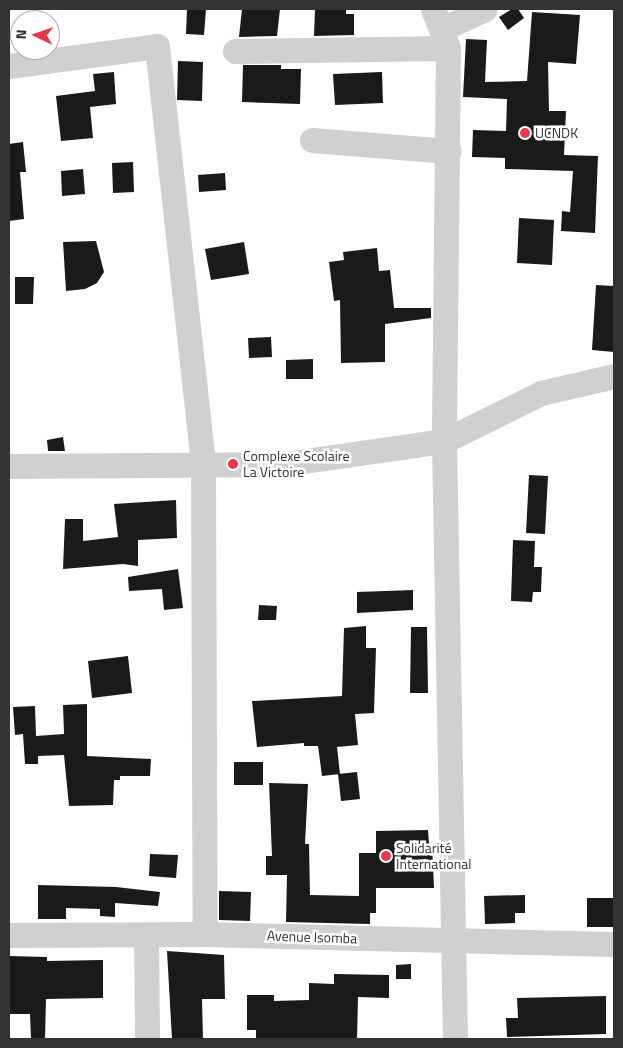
<!DOCTYPE html>
<html>
<head>
<meta charset="utf-8">
<style>
  body { margin:0 }
  #map { position:relative; width:623px; height:1048px; overflow:hidden; background:#fff; font-family:"Titillium Web",sans-serif }
  div>[style] { position:absolute }
  .building>* { inset:0; background:#1a1a1a }
  .minor>* { height:25px; margin:-12.5px; padding:0 12.5px; transform-origin:12.5px; border-radius:12.5px; background:#d0d0d0 }
  .dots>* { width:14px; height:14px; translate:-50% -50%; box-sizing:border-box; border:2px solid #fff; border-radius:50% }
  span { translate:-50% -50%; white-space:nowrap; text-align:center; line-height:1.15; -webkit-text-stroke:5px #fff; paint-order:stroke }
  .poi-label { font-size:14px; color:#333 }
  .left { translate:0 -50%; text-align:left }
  .street-label { font-size:14px; color:#333 }
  .frame { position:absolute; inset:0; border:10px solid #333; pointer-events:none }
  .north { position:absolute; left:10px; top:10px; width:50px; height:50px; box-sizing:border-box; background:#fff; border:1px solid #adadad; border-radius:50%; rotate:273deg; font-size:14px; font-weight:700; line-height:20px; text-align:center; color:#333 }
  .north::after { content:''; display:block; margin:auto; width:18px; height:22px; background:#e63946; clip-path:polygon(50% 0,100% 100%,50% 72%,0 100%) }
</style>
</head>
<body>
<div id="map">
  <div class="building">
    <div style="clip-path:polygon(187px 9px,206px 9px,204px 35px,186px 34px)"></div>
    <div style="clip-path:polygon(242px 9px,280px 9px,277px 36px,239px 37px)"></div>
    <div style="clip-path:polygon(315px 9px,346px 9px,346px 14px,354px 14px,354px 35px,314px 36px)"></div>
    <div style="clip-path:polygon(512px 9px,518px 9px,524px 18px,508px 30px,499px 17px)"></div>
    <div style="clip-path:polygon(532px 12px,580px 15px,576px 64px,548px 62px,549px 111px,566px 111px,564px 155px,598px 156px,595px 233px,561px 231px,562px 211px,570px 212px,573px 171px,505px 169px,505px 158px,472px 157px,473px 130px,506px 131px,507px 99px,463px 97px,466px 39px,487px 40px,485px 82px,527px 81px)"></div>
    <div style="clip-path:polygon(178px 61px,203px 62px,202px 101px,177px 100px)"></div>
    <div style="clip-path:polygon(243px 65px,281px 65px,281px 69px,301px 69px,300px 104px,242px 102px)"></div>
    <div style="clip-path:polygon(114px 72px,116px 104px,90px 107px,93px 138px,61px 141px,56px 96px,95px 91px,93px 74px)"></div>
    <div style="clip-path:polygon(382px 72px,383px 103px,335px 105px,333px 74px)"></div>
    <div style="clip-path:polygon(23px 142px,26px 172px,20px 172px,24px 219px,9px 221px,9px 144px)"></div>
    <div style="clip-path:polygon(133px 162px,134px 192px,113px 193px,112px 163px)"></div>
    <div style="clip-path:polygon(83px 169px,85px 194px,62px 196px,61px 171px)"></div>
    <div style="clip-path:polygon(225px 173px,226px 190px,199px 192px,198px 175px)"></div>
    <div style="clip-path:polygon(519px 218px,554px 220px,552px 265px,517px 263px)"></div>
    <div style="clip-path:polygon(96px 241px,104px 272px,97px 283px,85px 289px,66px 291px,63px 242px)"></div>
    <div style="clip-path:polygon(244px 242px,249px 274px,211px 280px,205px 249px)"></div>
    <div style="clip-path:polygon(377px 248px,379px 271px,390px 270px,394px 308px,431px 308px,431px 318px,385px 324px,385px 362px,341px 363px,340px 300px,334px 301px,329px 262px,344px 260px,343px 252px)"></div>
    <div style="clip-path:polygon(15px 277px,34px 277px,33px 304px,15px 304px)"></div>
    <div style="clip-path:polygon(596px 285px,614px 286px,614px 352px,592px 350px)"></div>
    <div style="clip-path:polygon(271px 337px,272px 357px,249px 358px,248px 338px)"></div>
    <div style="clip-path:polygon(313px 359px,313px 379px,286px 379px,286px 360px)"></div>
    <div style="clip-path:polygon(63px 437px,65px 451px,48px 451px,47px 440px)"></div>
    <div style="clip-path:polygon(529px 475px,548px 476px,545px 534px,526px 533px)"></div>
    <div style="clip-path:polygon(176px 500px,177px 538px,138px 540px,138px 566px,123px 564px,63px 569px,65px 519px,83px 519px,83px 541px,118px 537px,114px 504px)"></div>
    <div style="clip-path:polygon(513px 540px,535px 541px,534px 567px,542px 567px,541px 592px,533px 592px,532px 602px,511px 601px)"></div>
    <div style="clip-path:polygon(178px 569px,183px 608px,164px 610px,162px 589px,129px 591px,128px 577px)"></div>
    <div style="clip-path:polygon(413px 590px,413px 610px,357px 613px,357px 592px)"></div>
    <div style="clip-path:polygon(259px 605px,277px 606px,276px 620px,258px 620px)"></div>
    <div style="clip-path:polygon(366px 626px,366px 648px,376px 648px,374px 713px,355px 714px,358px 745px,337px 747px,340px 774px,322px 776px,318px 746px,304px 746px,304px 743px,257px 747px,252px 701px,342px 696px,344px 628px)"></div>
    <div style="clip-path:polygon(411px 627px,427px 627px,428px 693px,410px 693px)"></div>
    <div style="clip-path:polygon(128px 656px,132px 693px,92px 698px,88px 661px)"></div>
    <div style="clip-path:polygon(87px 704px,87px 756px,151px 759px,150px 776px,120px 776px,120px 780px,114px 780px,113px 805px,69px 806px,64px 755px,38px 756px,38px 764px,25px 764px,23px 734px,15px 735px,13px 707px,35px 706px,36px 736px,64px 734px,63px 705px)"></div>
    <div style="clip-path:polygon(234px 762px,263px 762px,263px 785px,234px 785px)"></div>
    <div style="clip-path:polygon(357px 772px,360px 799px,341px 801px,338px 774px)"></div>
    <div style="clip-path:polygon(269px 783px,308px 784px,305px 844px,309px 844px,310px 895px,359px 896px,359px 853px,376px 853px,376px 831px,428px 830px,429px 844px,432px 844px,434px 888px,376px 888px,376px 913px,370px 913px,370px 924px,286px 922px,287px 875px,266px 875px,266px 856px,272px 856px)"></div>
    <div style="clip-path:polygon(150px 854px,178px 855px,176px 878px,149px 876px)"></div>
    <div style="clip-path:polygon(38px 885px,116px 887px,160px 892px,158px 906px,115px 903px,115px 917px,100px 916px,100px 909px,66px 908px,66px 919px,38px 919px)"></div>
    <div style="clip-path:polygon(219px 891px,251px 892px,250px 921px,219px 920px)"></div>
    <div style="clip-path:polygon(525px 895px,525px 913px,515px 913px,515px 923px,485px 924px,484px 896px)"></div>
    <div style="clip-path:polygon(587px 898px,614px 898px,614px 927px,587px 927px)"></div>
    <div style="clip-path:polygon(167px 951px,224px 955px,225px 999px,202px 999px,203px 1039px,172px 1039px)"></div>
    <div style="clip-path:polygon(9px 956px,47px 957px,47px 961px,103px 960px,103px 998px,46px 999px,45px 1039px,31px 1039px,30px 1014px,9px 1014px)"></div>
    <div style="clip-path:polygon(411px 964px,411px 979px,396px 979px,396px 965px)"></div>
    <div style="clip-path:polygon(334px 974px,389px 975px,389px 998px,358px 997px,357px 1039px,256px 1039px,256px 1030px,247px 1030px,247px 995px,274px 995px,274px 1001px,309px 1000px,309px 983px,334px 984px)"></div>
    <div style="clip-path:polygon(606px 996px,606px 1034px,507px 1037px,506px 1018px,518px 1018px,517px 998px)"></div>
  </div>
  <div class="minor">
    <div style="left:433px;top:9px;width:42px;rotate:69deg"></div>
    <div style="left:448px;top:48px;width:393px;rotate:90.6deg"></div>
    <div style="left:444px;top:441px;width:598px;rotate:88.95deg"></div>
    <div style="left:442px;top:29px;width:47px;rotate:-24.9deg"></div>
    <div style="left:235px;top:51px;width:213px;rotate:-0.8deg"></div>
    <div style="left:9px;top:66px;width:149px;rotate:-7.7deg"></div>
    <div style="left:157px;top:46px;width:421px;rotate:83.7deg"></div>
    <div style="left:203px;top:464px;width:470px;rotate:89.8deg"></div>
    <div style="left:312px;top:140px;width:137px;rotate:4.6deg"></div>
    <div style="left:9px;top:466px;width:275px;rotate:-0.4deg"></div>
    <div style="left:284px;top:464px;width:162px;rotate:-8.2deg"></div>
    <div style="left:444px;top:441px;width:108px;rotate:-26.3deg"></div>
    <div style="left:541px;top:393px;width:75px;rotate:-13.1deg"></div>
    <div style="left:9px;top:935px;width:196px;rotate:-0.3deg"></div>
    <div style="left:205px;top:934px;width:409px;rotate:1.4deg"></div>
    <div style="left:146px;top:936px;width:103px;rotate:89.4deg"></div>
  </div>
  <div class="dots">
    <div style="left:525px;top:133px;background:#e63946"></div>
    <div style="left:233px;top:464px;background:#e63946"></div>
    <div style="left:386px;top:856px;background:#e63946"></div>
  </div>
  <div class="poi-label">
    <span class="left" style="left:535px;top:133px">UCNDK</span>
    <span class="left" style="left:243px;top:464px">Complexe Scolaire<br>La Victoire</span>
    <span class="left" style="left:396px;top:856px">Solidarité<br>International</span>
  </div>
  <div class="street-label">
    <span style="left:312px;top:937px;rotate:2deg">Avenue Isomba</span>
  </div>
  <div class="frame"></div>
  <div class="north">N</div>
</div>
</body>
</html>
